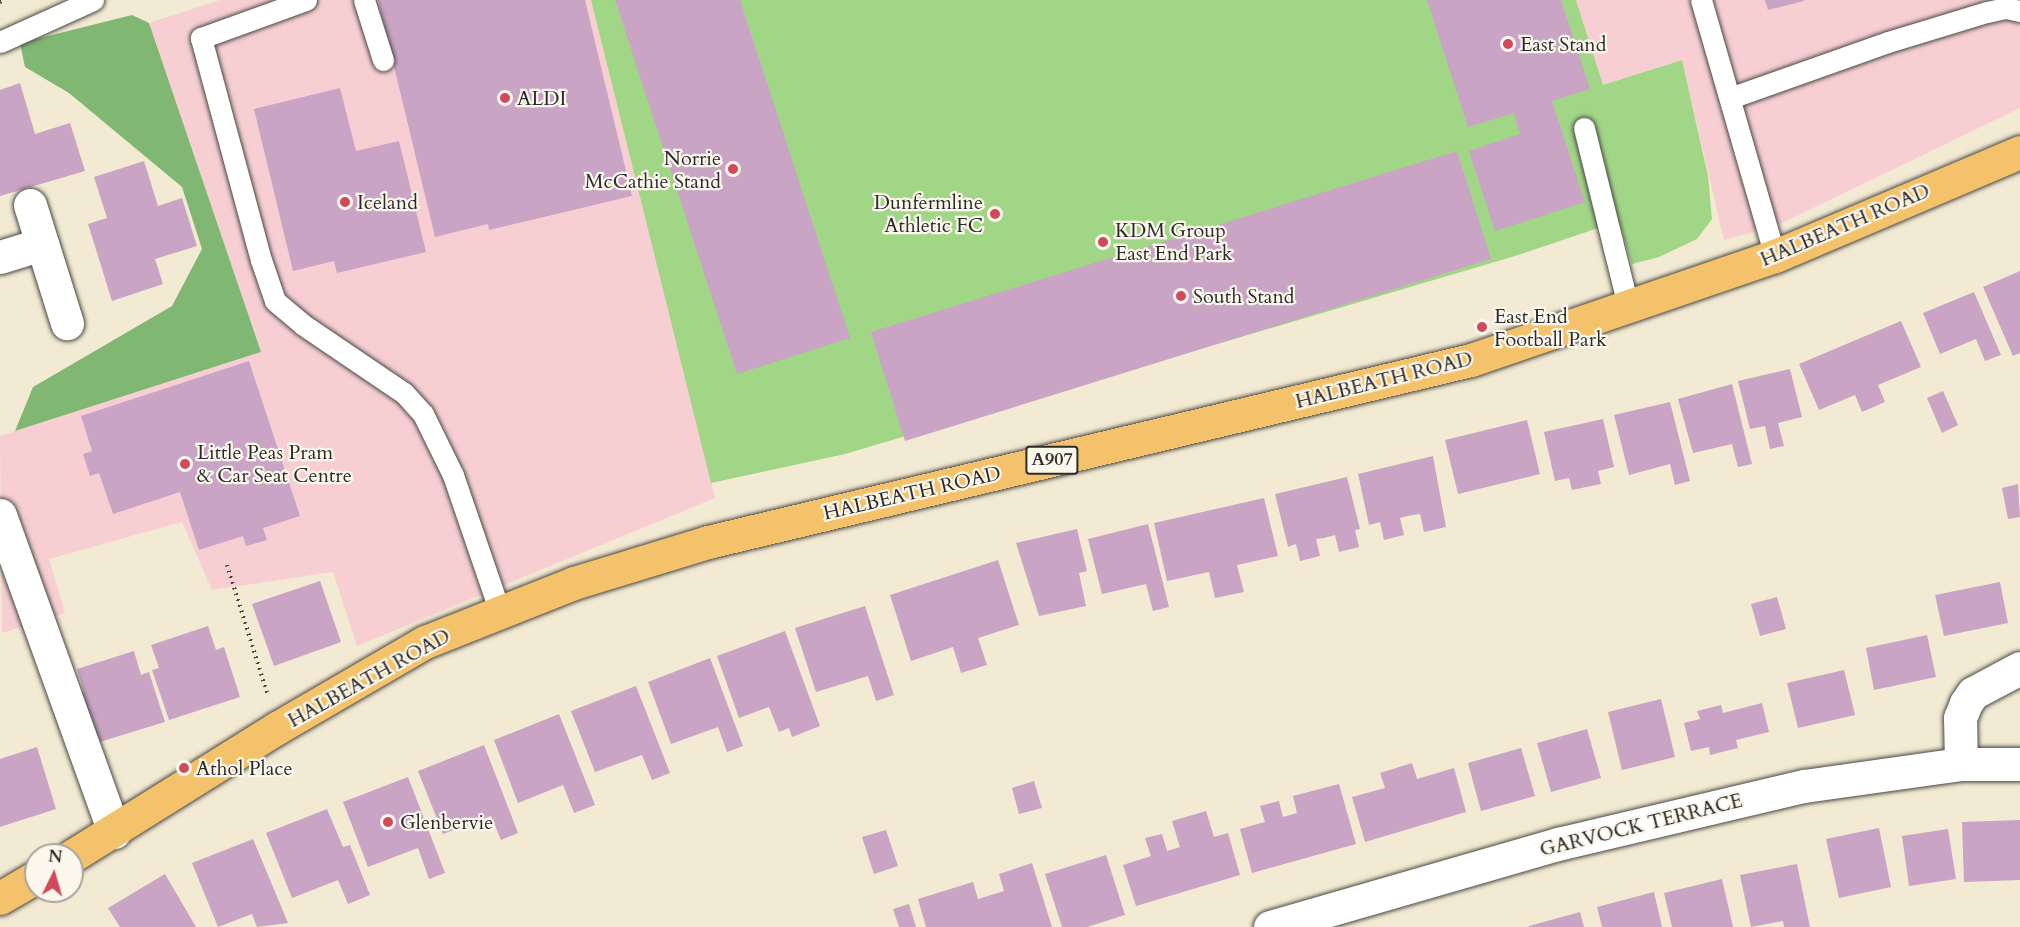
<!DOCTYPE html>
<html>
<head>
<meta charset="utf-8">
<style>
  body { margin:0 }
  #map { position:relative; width:2020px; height:927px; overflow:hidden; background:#f3ead3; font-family:Cardo,serif }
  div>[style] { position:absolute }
  .built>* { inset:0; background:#f7cfd3 }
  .green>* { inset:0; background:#a1d686 }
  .forest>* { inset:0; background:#80b773 }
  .building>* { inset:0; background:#caa4c5 }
  .path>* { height:4px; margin-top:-2px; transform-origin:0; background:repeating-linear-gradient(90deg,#494844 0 1.5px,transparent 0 6px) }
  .roads { filter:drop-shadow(0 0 2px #494844) drop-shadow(0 0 2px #494844) }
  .lane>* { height:21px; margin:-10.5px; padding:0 10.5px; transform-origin:10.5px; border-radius:10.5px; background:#fff }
  .street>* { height:33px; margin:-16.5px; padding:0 16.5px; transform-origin:16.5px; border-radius:16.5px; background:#fff }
  .primary>* { height:33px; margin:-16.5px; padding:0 16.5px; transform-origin:16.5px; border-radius:16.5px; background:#f3c26a }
  .dots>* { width:16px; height:16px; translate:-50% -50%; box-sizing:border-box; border:3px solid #fbf7ec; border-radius:50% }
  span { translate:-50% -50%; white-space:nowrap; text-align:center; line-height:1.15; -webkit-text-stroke:4.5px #fbf7ec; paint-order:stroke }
  .shield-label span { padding:2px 4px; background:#fbf7ec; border:2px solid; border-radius:4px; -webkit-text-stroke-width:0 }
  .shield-label { font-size:18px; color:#2b2b2b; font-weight:700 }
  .poi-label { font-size:20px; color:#2b2b2b }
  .left { translate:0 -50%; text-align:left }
  .right { translate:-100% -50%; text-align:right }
  .street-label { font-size:20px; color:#2b2b2b }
  .north { position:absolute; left:24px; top:843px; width:60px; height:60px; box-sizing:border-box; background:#fbf7ec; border:2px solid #a8a59f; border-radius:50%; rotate:5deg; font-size:16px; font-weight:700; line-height:24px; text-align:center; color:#2b2b2b }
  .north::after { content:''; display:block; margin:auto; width:21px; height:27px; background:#d1495b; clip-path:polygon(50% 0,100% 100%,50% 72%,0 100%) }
</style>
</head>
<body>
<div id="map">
  <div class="built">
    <div style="clip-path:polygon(220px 0,591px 0,715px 498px,357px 646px,333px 572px,212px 590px,182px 522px,49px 559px,65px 613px,2px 633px,0 436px,261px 352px,149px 23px)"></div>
    <div style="clip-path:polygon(1576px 0,2020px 0,2020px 108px,1778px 225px,1724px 240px,1682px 60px,1603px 85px)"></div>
  </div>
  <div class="green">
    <div style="clip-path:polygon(591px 0,1576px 0,1603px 85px,1682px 60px,1708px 176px,1712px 219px,1697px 239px,1659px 257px,1632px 264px,1619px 221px,1515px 256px,845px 454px,711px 483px)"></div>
  </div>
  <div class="forest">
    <div style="clip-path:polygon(132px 15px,149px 23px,261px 352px,15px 431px,33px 387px,172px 306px,202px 249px,182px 187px,69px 93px,25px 67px,20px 43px)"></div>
  </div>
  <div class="building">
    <div style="clip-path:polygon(378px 0,585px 0,632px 196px,489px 230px,488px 224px,435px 237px)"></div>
    <div style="clip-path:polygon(615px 0,740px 0,850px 338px,737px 374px)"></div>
    <div style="clip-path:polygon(1427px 0,1561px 0,1590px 89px,1552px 101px,1585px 202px,1495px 231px,1469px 151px,1520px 134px,1514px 113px,1468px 127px)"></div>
    <div style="clip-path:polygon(1765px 0,1804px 0,1804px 1px,1768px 10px)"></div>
    <div style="clip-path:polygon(20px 83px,35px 134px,70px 123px,85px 171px,0 196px,0 90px)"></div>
    <div style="clip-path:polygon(340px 88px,356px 151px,399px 141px,426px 252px,337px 273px,334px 261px,293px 271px,254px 109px)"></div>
    <div style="clip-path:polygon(1457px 151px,1491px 259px,905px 441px,871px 332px)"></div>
    <div style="clip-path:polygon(144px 161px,158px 206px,182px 198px,197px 246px,155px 259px,163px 284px,112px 301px,88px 224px,107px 218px,94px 177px)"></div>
    <div style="clip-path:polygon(2020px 271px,2020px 353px,2013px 356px,1983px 287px)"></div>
    <div style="clip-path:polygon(1974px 292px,2001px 355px,1985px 361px,1976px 339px,1940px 354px,1923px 313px)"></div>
    <div style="clip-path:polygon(1901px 321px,1921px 367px,1878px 385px,1885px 402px,1862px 412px,1855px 395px,1819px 410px,1799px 364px)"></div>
    <div style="clip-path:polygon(249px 361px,300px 516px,263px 528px,267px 540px,246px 546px,243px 536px,199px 550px,180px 492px,113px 514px,99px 473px,90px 476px,83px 454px,92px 451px,81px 416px)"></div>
    <div style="clip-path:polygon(1790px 369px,1802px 417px,1778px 423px,1784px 446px,1770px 449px,1765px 426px,1750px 429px,1738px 381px)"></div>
    <div style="clip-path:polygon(1732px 384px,1752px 464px,1738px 467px,1732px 444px,1693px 453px,1678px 399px)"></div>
    <div style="clip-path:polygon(1943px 391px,1958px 425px,1942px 433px,1927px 398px)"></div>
    <div style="clip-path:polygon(1670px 402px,1690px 481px,1675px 485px,1670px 464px,1629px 475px,1614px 415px)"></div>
    <div style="clip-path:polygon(1603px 419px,1614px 467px,1598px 471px,1601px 484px,1572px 490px,1569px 478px,1555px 481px,1544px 432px)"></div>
    <div style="clip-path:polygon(1527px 420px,1540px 474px,1458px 494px,1445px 440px)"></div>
    <div style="clip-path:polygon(1433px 456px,1446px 527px,1424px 532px,1420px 514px,1407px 516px,1400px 518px,1404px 535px,1384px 540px,1380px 522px,1369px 525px,1358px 474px)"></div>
    <div style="clip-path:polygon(1347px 477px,1360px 529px,1355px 530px,1359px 547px,1339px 552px,1335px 535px,1324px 538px,1316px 539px,1320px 556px,1300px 561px,1296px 544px,1288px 547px,1275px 494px)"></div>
    <div style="clip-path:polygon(2018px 484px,2020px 517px,2008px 519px,2002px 488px)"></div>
    <div style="clip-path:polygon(1264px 498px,1278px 556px,1237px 565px,1244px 592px,1215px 598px,1209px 572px,1167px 581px,1154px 523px)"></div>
    <div style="clip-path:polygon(1148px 524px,1169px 607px,1153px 611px,1146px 584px,1102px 594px,1088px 539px)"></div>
    <div style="clip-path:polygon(1077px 529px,1087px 571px,1079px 573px,1086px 606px,1039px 616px,1016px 543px)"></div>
    <div style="clip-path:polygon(998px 560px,1019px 625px,978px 638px,987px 665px,961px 673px,953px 647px,911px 661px,890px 595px)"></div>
    <div style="clip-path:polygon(320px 581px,341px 642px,274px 666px,252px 604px)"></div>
    <div style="clip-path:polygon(2000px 582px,2008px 623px,1944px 636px,1935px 595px)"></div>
    <div style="clip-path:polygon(1777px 597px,1786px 629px,1760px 636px,1751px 604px)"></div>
    <div style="clip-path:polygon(865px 606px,894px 695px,876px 701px,868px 676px,816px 692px,795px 628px)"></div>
    <div style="clip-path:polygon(208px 626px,216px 650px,224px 647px,240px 697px,169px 720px,152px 670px,159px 668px,151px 645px)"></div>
    <div style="clip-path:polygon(785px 631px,820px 726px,792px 737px,789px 728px,779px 732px,769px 707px,739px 718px,717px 656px)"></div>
    <div style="clip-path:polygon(1927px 635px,1936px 677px,1874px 690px,1866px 648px)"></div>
    <div style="clip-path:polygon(134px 651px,141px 675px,149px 672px,165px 722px,93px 744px,78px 694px,84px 692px,77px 669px)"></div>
    <div style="clip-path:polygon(710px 658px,743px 746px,727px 752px,718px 727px,671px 744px,648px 682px)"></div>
    <div style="clip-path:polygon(1844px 670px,1855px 715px,1798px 728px,1787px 683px)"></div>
    <div style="clip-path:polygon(636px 686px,670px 773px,652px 780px,642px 755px,595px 772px,571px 711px)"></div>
    <div style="clip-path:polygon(1661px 699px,1675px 757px,1622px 770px,1608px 712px)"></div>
    <div style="clip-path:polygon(1762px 703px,1769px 732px,1736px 740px,1738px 748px,1710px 755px,1709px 747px,1691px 751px,1684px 723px,1700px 719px,1697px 711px,1721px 705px,1723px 713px)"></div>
    <div style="clip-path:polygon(559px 714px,595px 805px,574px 813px,563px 785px,518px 803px,494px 740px)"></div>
    <div style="clip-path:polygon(1587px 729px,1601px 778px,1551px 792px,1537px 743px)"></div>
    <div style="clip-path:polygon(484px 745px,518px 833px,501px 840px,491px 816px,443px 834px,418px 771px)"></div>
    <div style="clip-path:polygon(37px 747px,56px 809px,0 827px,0 759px)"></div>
    <div style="clip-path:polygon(1521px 748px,1535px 796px,1481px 811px,1468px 763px)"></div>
    <div style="clip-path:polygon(1412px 763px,1417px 779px,1454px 768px,1466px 812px,1365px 842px,1352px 797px,1385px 788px,1380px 773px)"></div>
    <div style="clip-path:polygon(408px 777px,445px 873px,429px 879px,418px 848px,368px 867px,343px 802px)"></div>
    <div style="clip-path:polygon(1034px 781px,1042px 808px,1019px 814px,1012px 788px)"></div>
    <div style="clip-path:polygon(1339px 784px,1356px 844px,1252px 873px,1240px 829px,1265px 822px,1260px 806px,1279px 801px,1283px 817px,1297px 813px,1293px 796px)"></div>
    <div style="clip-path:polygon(327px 809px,343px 847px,350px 845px,370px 895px,348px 904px,338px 880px,292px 898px,266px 833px)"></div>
    <div style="clip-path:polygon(1206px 811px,1214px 837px,1228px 833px,1240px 875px,1136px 906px,1123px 865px,1151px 856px,1145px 838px,1162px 834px,1167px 851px,1180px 847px,1172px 821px)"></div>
    <div style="clip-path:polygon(2020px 820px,2020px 880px,1964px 882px,1962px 822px)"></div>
    <div style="clip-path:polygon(1879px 828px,1891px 887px,1839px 898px,1826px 839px)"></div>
    <div style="clip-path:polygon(1948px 829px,1956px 879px,1909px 886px,1902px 836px)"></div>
    <div style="clip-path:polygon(886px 830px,898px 866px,874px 874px,862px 837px)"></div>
    <div style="clip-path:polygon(253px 839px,288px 923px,257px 927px,252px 914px,218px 927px,192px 863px)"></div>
    <div style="clip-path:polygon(1106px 855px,1125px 915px,1087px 927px,1062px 927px,1045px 874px)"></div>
    <div style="clip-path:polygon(1032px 863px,1052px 927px,926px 927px,918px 899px,973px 882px,978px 899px,1004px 891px,999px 874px)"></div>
    <div style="clip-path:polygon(1797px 864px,1810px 927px,1784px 927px,1783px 921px,1751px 927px,1740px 875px)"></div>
    <div style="clip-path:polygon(165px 874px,196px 927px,120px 927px,108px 908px)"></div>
    <div style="clip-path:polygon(1722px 879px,1733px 927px,1672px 927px,1664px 893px)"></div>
    <div style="clip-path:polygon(1654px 892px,1662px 927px,1602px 927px,1597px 907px)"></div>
    <div style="clip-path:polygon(909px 904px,916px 927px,899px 927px,893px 909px)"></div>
    <div style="clip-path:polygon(1580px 912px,1584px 927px,1529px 927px,1529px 926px)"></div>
  </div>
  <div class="path">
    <div style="left:0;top:2px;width:6px;rotate:-18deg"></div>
    <div style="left:227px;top:565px;width:134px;rotate:72.6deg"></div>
  </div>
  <div class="roads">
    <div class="lane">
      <div style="left:306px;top:0;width:112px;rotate:160.1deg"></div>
      <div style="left:201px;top:38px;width:230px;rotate:74.9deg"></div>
      <div style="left:261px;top:260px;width:43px;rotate:71.1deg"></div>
      <div style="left:275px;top:301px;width:35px;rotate:40deg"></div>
      <div style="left:302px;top:324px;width:123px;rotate:34.1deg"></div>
      <div style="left:404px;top:393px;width:28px;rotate:48deg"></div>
      <div style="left:423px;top:414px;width:68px;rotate:63.8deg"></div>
      <div style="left:453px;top:475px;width:145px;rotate:71.1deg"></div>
      <div style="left:364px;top:0;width:63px;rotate:72.4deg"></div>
      <div style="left:1701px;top:0;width:266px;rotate:73.9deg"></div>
      <div style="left:0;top:42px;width:102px;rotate:-24.3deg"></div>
      <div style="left:1730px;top:98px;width:168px;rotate:-19.5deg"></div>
      <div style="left:1888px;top:42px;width:103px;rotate:-16.9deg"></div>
      <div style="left:1987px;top:12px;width:19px;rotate:-12deg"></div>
      <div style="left:2006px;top:8px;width:14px;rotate:12deg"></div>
      <div style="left:1584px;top:128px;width:183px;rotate:76.1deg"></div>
    </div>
    <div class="street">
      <div style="left:30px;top:205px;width:124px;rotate:72.6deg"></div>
      <div style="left:0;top:257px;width:44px;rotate:-17.2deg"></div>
      <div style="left:0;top:515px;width:337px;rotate:70.2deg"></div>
      <div style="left:1961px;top:764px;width:46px;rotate:-91.2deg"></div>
      <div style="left:1960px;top:718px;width:16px;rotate:-68deg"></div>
      <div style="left:1966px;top:703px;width:12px;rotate:-55deg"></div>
      <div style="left:1973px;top:693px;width:53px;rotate:-28deg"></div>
      <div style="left:1270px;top:927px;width:300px;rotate:-16.1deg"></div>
      <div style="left:1558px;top:844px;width:253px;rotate:-13.3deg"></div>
      <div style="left:1804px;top:786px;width:159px;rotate:-8deg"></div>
      <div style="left:1961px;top:764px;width:59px"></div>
    </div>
    <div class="primary">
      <div style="left:72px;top:856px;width:242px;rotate:-32deg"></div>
      <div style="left:277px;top:728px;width:171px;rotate:-30.2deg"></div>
      <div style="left:425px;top:642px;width:160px;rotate:-21.6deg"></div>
      <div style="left:574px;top:583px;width:140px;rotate:-17deg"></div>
      <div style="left:708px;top:542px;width:784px;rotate:-13.42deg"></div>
      <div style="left:1471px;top:360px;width:321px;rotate:-18.9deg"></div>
      <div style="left:1775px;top:256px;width:266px;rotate:-23deg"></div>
      <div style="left:0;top:898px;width:42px;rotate:-30.3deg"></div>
    </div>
  </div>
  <div class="dots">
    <div style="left:1508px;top:44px;background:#d1495b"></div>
    <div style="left:505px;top:98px;background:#d1495b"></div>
    <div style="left:733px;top:169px;background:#d1495b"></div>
    <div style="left:345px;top:202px;background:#d1495b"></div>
    <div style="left:995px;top:214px;background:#d1495b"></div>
    <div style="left:1103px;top:242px;background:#d1495b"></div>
    <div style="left:1181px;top:296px;background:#d1495b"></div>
    <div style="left:1482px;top:327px;background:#d1495b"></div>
    <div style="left:185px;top:464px;background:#d1495b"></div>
    <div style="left:184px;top:768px;background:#d1495b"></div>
    <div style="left:388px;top:822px;background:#d1495b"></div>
  </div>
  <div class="shield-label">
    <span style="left:1052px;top:460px">A907</span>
  </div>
  <div class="poi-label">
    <span class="left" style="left:1520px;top:44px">East Stand</span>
    <span class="left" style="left:517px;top:98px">ALDI</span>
    <span class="right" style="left:721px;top:170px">Norrie<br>McCathie Stand</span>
    <span class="left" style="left:357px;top:202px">Iceland</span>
    <span class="right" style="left:983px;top:214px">Dunfermline<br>Athletic FC</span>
    <span class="left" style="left:1115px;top:242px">KDM Group<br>East End Park</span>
    <span class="left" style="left:1193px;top:296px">South Stand</span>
    <span class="left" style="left:1494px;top:328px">East End<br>Football Park</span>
    <span class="left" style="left:197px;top:464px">Little Peas Pram<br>&amp; Car Seat Centre</span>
    <span class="left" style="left:196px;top:768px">Athol Place</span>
    <span class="left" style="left:400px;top:822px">Glenbervie</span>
  </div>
  <div class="street-label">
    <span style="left:1845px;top:225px;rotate:-23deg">HALBEATH ROAD</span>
    <span style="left:1384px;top:380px;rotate:-14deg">HALBEATH ROAD</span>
    <span style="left:912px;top:493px;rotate:-13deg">HALBEATH ROAD</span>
    <span style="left:369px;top:678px;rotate:-29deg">HALBEATH ROAD</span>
    <span style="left:1641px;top:825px;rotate:-14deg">GARVOCK TERRACE</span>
  </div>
  <div class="north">N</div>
</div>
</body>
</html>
